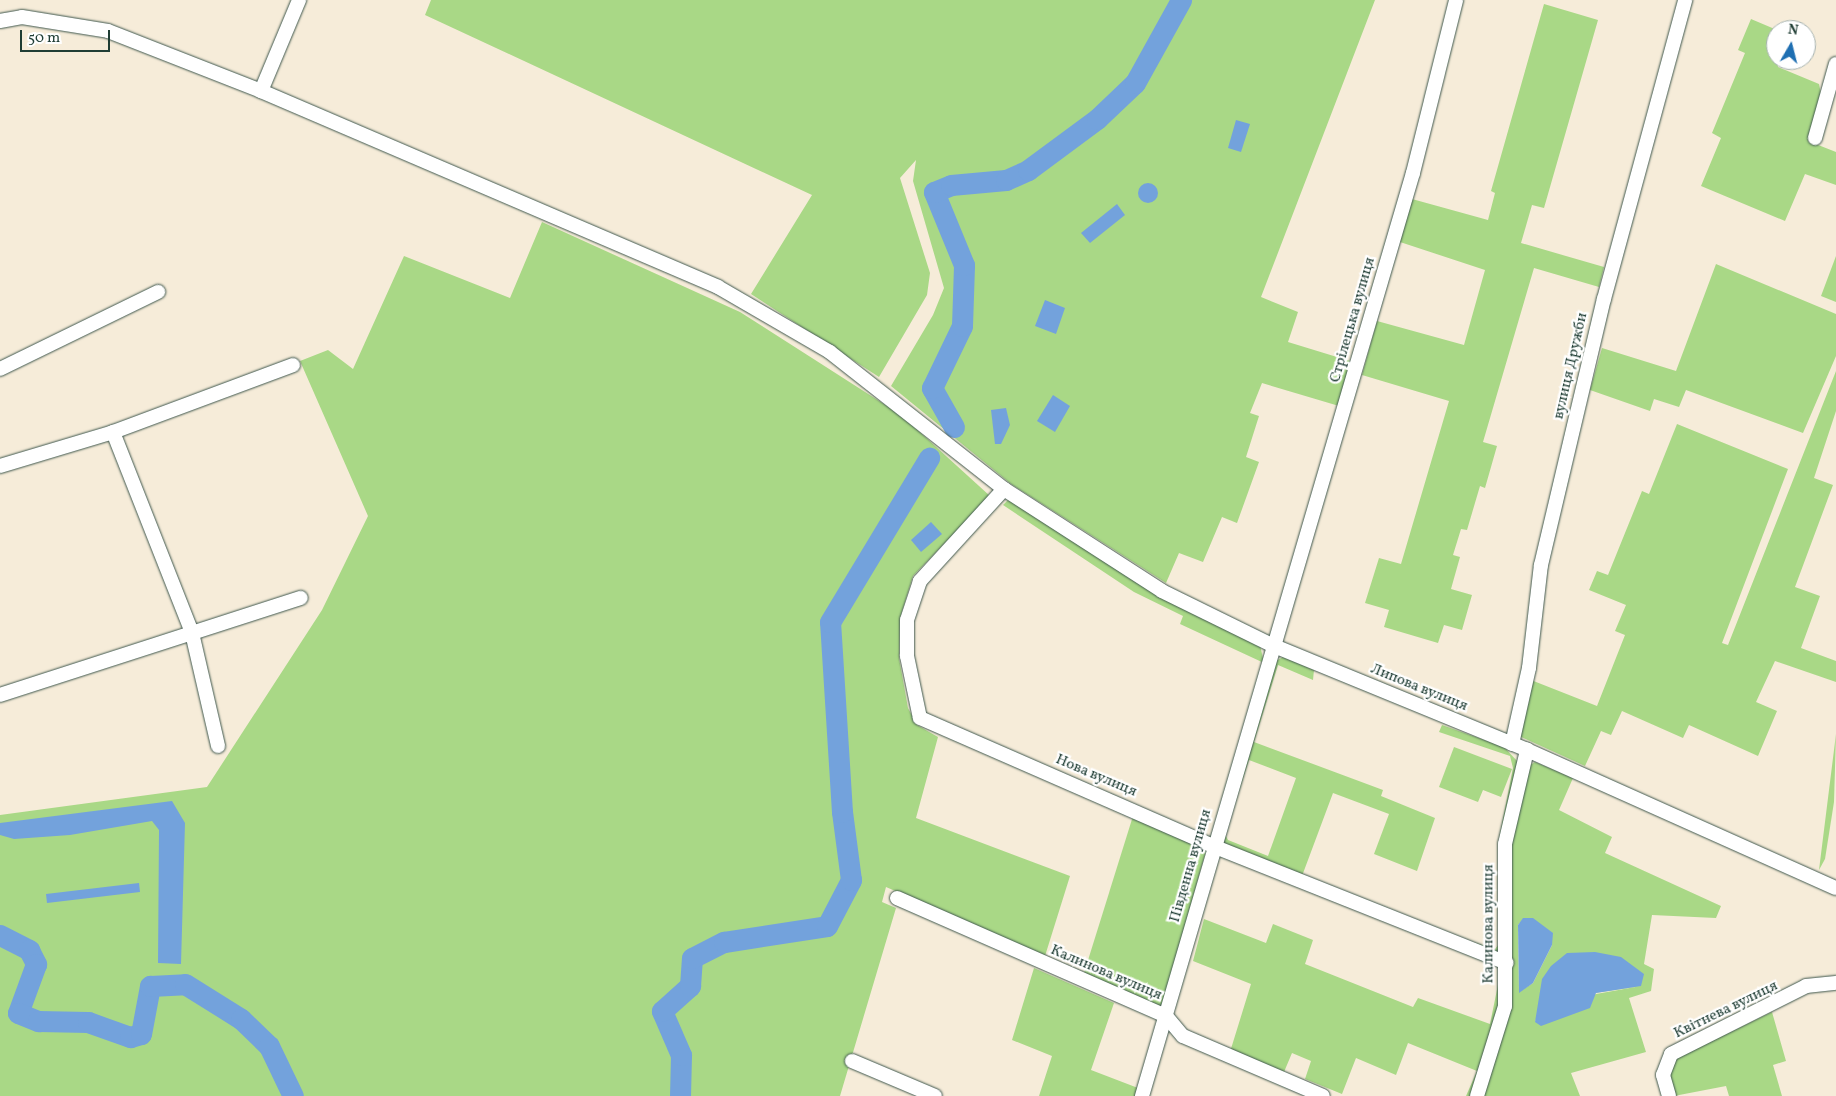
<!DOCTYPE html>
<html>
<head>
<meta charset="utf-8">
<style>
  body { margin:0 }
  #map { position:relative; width:1836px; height:1096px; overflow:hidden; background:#f6ecd9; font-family:Vollkorn,serif }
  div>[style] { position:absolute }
  .green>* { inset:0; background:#a9d886 }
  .water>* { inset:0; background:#73a2dc }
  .round { border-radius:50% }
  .river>* { height:21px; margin:-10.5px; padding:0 10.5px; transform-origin:10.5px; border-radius:10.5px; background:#73a2dc }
  .roads { filter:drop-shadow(0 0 1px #3f574d) drop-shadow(0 0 1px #3f574d) }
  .street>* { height:14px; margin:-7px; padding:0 7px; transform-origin:7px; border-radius:7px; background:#fff }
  span { translate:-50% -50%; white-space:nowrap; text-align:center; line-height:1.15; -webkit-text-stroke:4.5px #fff; paint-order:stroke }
  .street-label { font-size:15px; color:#1f3d34 }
  .north { position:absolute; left:1766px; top:20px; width:50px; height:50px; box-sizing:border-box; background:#fff; border:1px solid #a5b1ae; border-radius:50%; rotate:8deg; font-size:14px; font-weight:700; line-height:20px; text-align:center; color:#1f3d34 }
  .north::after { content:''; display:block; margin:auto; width:18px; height:22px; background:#1f6fb2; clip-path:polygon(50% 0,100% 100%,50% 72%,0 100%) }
  .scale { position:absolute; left:20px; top:30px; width:90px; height:22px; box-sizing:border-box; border:2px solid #1f3d34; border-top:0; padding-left:6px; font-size:15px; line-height:18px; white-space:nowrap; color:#1f3d34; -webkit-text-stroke:4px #fff; paint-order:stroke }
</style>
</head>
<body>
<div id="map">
  <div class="green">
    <div style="clip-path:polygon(431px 0,1375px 0,1261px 297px,1298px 312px,1288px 342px,1350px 361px,1339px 406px,1262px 383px,1250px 413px,1259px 416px,1246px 457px,1259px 462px,1237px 523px,1222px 517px,1203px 562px,1179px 553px,1166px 583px,1011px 484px,891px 386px,933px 315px,944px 288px,913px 181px,916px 160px,900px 178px,930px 273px,927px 295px,879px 377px,751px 294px,812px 195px,425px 15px)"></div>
    <div style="clip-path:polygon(1544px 4px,1598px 20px,1544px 208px,1532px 205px,1521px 243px,1604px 267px,1599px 287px,1534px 268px,1483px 442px,1497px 446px,1485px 488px,1480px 486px,1467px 530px,1461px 529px,1453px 555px,1460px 557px,1451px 589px,1472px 595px,1462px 630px,1444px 625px,1438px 643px,1384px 627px,1389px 610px,1365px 603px,1379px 558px,1401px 564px,1449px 401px,1362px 375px,1377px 321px,1464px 345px,1485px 270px,1400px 242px,1412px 199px,1488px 220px,1495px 193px,1491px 191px)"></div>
    <div style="clip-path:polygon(1751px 19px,1777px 30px,1778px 67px,1819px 84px,1821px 94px,1808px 141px,1836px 152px,1836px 185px,1805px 174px,1785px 221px,1701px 186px,1721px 138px,1712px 133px,1745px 53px,1738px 50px)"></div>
    <div style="clip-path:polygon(542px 222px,740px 312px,901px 415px,990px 496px,913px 576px,900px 618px,899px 658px,908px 708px,917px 725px,938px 737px,916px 818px,1070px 876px,1045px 956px,886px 887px,882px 902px,896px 908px,840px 1096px,0 1096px,0 815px,207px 787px,322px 610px,368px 516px,300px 361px,328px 350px,353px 369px,404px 256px,510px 298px)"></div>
    <div style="clip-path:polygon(1836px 256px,1836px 302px,1821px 296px)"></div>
    <div style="clip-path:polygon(1716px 264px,1836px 314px,1836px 356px,1803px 433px,1686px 390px,1679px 407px,1654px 399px,1650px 411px,1590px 390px,1602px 348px,1676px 371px)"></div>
    <div style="clip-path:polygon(1836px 371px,1836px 411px,1814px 478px,1833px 485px,1795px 587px,1820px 596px,1801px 648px,1836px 661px,1836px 682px,1775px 661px,1756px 702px,1777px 711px,1758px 756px,1689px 725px,1683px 738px,1622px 711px,1611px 735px,1601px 731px,1585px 766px,1519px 736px,1531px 680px,1597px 706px,1625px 635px,1615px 631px,1626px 605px,1589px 590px,1597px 571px,1608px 575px,1642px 491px,1649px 494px,1677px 424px,1788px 469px,1722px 643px,1728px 645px)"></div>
    <div style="clip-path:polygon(1009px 499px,1260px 645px,1264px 663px,1180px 624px,1183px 616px,1134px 592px,1003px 505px)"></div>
    <div style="clip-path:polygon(evenodd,1283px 657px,1314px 670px,1313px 680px,1278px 665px,1254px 742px,1383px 790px,1381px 796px,1435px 818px,1417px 871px,1374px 854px,1389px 814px,1333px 793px,1302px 876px,1220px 842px,1274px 662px,1283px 657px,1249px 760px,1296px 778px,1268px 856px,1228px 840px,1225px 834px,1249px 760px)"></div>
    <div style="clip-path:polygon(1442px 725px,1504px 747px,1519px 763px,1502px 945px,1497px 951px,1489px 952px,1441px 932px,1495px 949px,1499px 944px,1498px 844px,1513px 768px,1510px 756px,1439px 732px)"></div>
    <div style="clip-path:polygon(1836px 734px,1834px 802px,1825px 859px,1819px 870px)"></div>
    <div style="clip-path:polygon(1454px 747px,1512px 769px,1501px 797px,1483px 790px,1478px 802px,1439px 787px)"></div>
    <div style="clip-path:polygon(evenodd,1535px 762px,1573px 778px,1559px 810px,1612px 837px,1605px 853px,1721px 906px,1716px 918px,1652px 915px,1644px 964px,1654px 969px,1651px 991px,1629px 998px,1646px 1052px,1571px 1073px,1580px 1096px,1481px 1096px,1511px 964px,1509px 844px,1527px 767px,1535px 762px,1524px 918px,1552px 945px,1533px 983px,1519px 992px,1518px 925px,1524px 918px,1535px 762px,1641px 986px,1596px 994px,1535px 1022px,1542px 1001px,1641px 986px)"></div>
    <div style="clip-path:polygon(1133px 816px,1206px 851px,1162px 1007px,1084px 973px)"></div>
    <div style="clip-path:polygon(1204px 919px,1266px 943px,1273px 924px,1313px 940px,1305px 964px,1413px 1007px,1418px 998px,1490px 1024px,1501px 970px,1501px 1005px,1474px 1096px,1466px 1096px,1477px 1071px,1408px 1043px,1396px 1075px,1356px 1058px,1342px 1094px,1305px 1079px,1311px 1061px,1292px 1053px,1284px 1072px,1230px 1052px,1251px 984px,1193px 961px)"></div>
    <div style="clip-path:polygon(1034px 968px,1114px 1003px,1091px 1070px,1138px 1088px,1136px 1096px,1039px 1096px,1052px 1056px,1012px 1040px)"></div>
    <div style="clip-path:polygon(1772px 1012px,1786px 1061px,1773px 1065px,1782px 1096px,1729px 1096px,1726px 1086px,1674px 1096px,1669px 1075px,1675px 1059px)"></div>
  </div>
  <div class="water">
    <div style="clip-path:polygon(1236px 120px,1250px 124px,1241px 152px,1228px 148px)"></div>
    <div class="round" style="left:1138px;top:183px;width:20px;height:20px"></div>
    <div style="clip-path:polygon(1117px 204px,1125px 215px,1090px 243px,1081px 233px)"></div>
    <div style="clip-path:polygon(1045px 300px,1065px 308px,1056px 334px,1035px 326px)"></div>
    <div style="clip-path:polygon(1053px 395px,1070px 406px,1055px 432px,1037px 421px)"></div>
    <div style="clip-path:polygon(1006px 408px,1010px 425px,1001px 444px,995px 444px,991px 410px)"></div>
    <div style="clip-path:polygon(931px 522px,942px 534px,921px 552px,911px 540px)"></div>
    <div style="clip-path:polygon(172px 801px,185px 823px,181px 964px,158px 963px,159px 830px,152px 821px,70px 835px,14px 839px,0 835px,0 823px)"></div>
    <div style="clip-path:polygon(139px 883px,140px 892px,47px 903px,46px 894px)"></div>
    <div style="clip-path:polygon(1523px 918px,1533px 918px,1553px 933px,1552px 945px,1533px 983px,1519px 993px,1518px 925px)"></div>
    <div style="clip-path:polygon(1595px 952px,1621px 957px,1644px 974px,1641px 986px,1596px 993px,1590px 1008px,1541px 1026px,1535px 1022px,1542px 979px,1551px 966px,1567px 953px)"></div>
  </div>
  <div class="river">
    <div style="left:954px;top:427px;width:45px;rotate:-119.4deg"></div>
    <div style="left:932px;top:388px;width:69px;rotate:-64.2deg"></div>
    <div style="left:962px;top:326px;width:61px;rotate:-88.1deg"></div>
    <div style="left:964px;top:265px;width:79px;rotate:-112.3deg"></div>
    <div style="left:934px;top:192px;width:18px;rotate:-22deg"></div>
    <div style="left:951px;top:185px;width:55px;rotate:-5.2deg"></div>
    <div style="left:1006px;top:180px;width:24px;rotate:-24deg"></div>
    <div style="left:1028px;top:170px;width:86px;rotate:-36.5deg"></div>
    <div style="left:1097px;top:119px;width:52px;rotate:-43.5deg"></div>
    <div style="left:1135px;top:83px;width:95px;rotate:-61deg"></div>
    <div style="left:0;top:935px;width:33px;rotate:27deg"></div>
    <div style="left:29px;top:950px;width:16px;rotate:63deg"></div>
    <div style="left:36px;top:964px;width:52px;rotate:110.2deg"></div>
    <div style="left:18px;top:1013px;width:22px;rotate:22deg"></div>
    <div style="left:38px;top:1021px;width:50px;rotate:1.1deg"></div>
    <div style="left:88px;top:1022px;width:45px;rotate:19.7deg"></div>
    <div style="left:130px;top:1037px;width:11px;rotate:-15deg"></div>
    <div style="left:141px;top:1034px;width:49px;rotate:-79.4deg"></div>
    <div style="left:150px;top:986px;width:35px;rotate:-3deg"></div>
    <div style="left:185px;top:984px;width:66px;rotate:32deg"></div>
    <div style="left:241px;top:1019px;width:39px;rotate:44deg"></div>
    <div style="left:269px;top:1046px;width:55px;rotate:64.4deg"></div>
    <div style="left:680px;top:1096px;width:41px;rotate:-88.6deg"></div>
    <div style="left:681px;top:1055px;width:48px;rotate:-113.4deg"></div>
    <div style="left:662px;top:1011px;width:38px;rotate:-42deg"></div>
    <div style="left:690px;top:986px;width:28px;rotate:-86deg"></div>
    <div style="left:692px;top:958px;width:36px;rotate:-27deg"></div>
    <div style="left:724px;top:942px;width:104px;rotate:-8.8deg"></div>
    <div style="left:827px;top:926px;width:52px;rotate:-62.4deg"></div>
    <div style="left:851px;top:880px;width:69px;rotate:-97.5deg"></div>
    <div style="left:842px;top:812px;width:190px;rotate:-93.6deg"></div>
    <div style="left:830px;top:622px;width:192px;rotate:-58.9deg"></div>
  </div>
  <div class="roads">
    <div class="street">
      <div style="left:0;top:21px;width:22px;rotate:-10deg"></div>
      <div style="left:22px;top:17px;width:87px;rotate:9.2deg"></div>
      <div style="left:108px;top:31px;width:164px;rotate:21.4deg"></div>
      <div style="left:261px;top:91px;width:497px;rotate:23.2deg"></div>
      <div style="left:718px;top:287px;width:129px;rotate:30.1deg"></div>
      <div style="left:830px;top:352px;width:221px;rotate:38.2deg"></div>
      <div style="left:1004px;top:489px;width:188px;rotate:32.8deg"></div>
      <div style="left:1162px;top:591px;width:125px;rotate:26.2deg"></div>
      <div style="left:1274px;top:646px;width:274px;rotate:22.3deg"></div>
      <div style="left:1527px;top:750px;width:338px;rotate:24.1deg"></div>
      <div style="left:261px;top:91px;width:99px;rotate:-67.3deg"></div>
      <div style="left:1815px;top:138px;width:77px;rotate:-74.2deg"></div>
      <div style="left:0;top:369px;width:176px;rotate:-26deg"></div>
      <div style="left:113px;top:432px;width:216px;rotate:68.5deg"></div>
      <div style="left:192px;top:633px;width:116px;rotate:77deg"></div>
      <div style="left:0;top:466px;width:118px;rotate:-16.7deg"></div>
      <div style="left:113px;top:432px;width:192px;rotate:-20.4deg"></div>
      <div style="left:1004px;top:489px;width:125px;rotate:132.4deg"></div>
      <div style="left:920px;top:581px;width:41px;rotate:108.4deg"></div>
      <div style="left:907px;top:620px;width:36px;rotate:90deg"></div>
      <div style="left:907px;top:656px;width:63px;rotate:78.2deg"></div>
      <div style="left:920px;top:718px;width:320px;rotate:23.6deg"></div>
      <div style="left:1213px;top:846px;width:316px;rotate:21.7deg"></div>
      <div style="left:0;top:695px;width:316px;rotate:-17.9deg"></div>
      <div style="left:1512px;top:744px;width:78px;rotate:-77.4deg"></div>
      <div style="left:1529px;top:668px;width:104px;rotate:-83.4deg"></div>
      <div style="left:1541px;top:565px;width:273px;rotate:-76.7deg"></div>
      <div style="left:1604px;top:299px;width:310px;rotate:-74.8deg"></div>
      <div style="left:897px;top:898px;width:294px;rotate:23.7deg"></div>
      <div style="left:1166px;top:1016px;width:26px;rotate:50deg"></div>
      <div style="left:1183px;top:1036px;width:152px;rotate:23.2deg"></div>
      <div style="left:852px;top:1061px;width:90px;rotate:22.9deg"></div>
      <div style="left:1142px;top:1096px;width:962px;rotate:-73.64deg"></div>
      <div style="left:1413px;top:173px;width:178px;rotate:-76deg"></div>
      <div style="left:1477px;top:1096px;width:94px;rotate:-72.7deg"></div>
      <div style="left:1505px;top:1006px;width:162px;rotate:-90deg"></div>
      <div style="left:1505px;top:844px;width:97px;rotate:-76.8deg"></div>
      <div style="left:1669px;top:1096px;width:22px;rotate:-106deg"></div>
      <div style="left:1663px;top:1075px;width:22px;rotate:-69deg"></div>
      <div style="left:1671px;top:1054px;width:151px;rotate:-26.7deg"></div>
      <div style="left:1806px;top:986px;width:30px;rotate:-6deg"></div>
    </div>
  </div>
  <div class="street-label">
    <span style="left:1353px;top:320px;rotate:-74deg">Стрілецька вулиця</span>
    <span style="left:1571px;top:366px;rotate:-77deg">вулиця Дружби</span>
    <span style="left:1419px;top:688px;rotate:22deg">Липова вулиця</span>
    <span style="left:1096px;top:776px;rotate:23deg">Нова вулиця</span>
    <span style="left:1191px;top:866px;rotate:-74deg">Південна вулиця</span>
    <span style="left:1489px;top:924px;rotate:-90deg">Калинова вулиця</span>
    <span style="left:1106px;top:973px;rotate:23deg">Калинова вулиця</span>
    <span style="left:1726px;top:1010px;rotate:-26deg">Квітнева вулиця</span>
  </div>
  <div class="north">N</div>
  <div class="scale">50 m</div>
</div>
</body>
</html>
